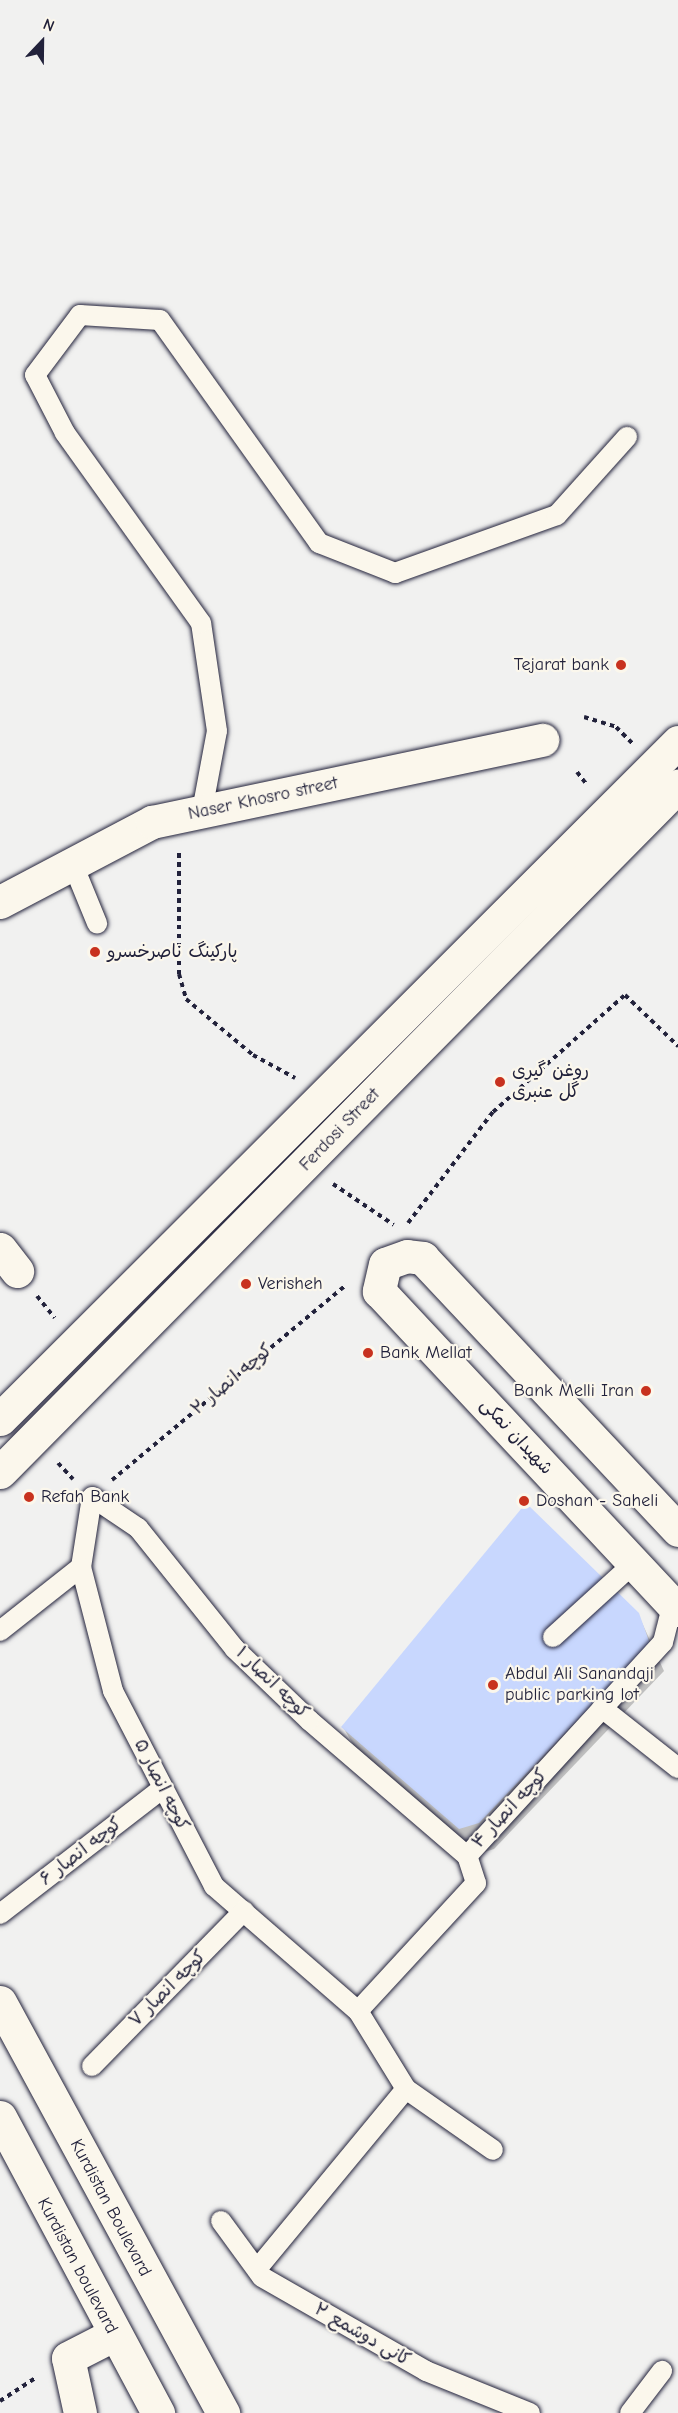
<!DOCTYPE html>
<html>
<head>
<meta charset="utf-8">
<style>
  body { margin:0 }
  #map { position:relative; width:678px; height:2413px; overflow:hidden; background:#f1f1f0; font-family:"Comic Neue","Playpen Sans Arabic",sans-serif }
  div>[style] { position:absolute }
  .shadow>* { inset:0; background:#0003 }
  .building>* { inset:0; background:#c8d7fe }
  .path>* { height:4px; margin-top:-2px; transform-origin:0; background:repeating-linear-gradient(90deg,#22223b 0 4.5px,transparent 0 9px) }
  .roads { filter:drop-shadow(0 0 2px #22223b) drop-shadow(0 0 2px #22223b) }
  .lane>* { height:20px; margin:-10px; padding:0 10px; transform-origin:10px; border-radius:10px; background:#fbf7ec }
  .street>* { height:33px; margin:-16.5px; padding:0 16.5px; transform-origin:16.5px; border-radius:16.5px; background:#fbf7ec }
  .secondary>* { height:33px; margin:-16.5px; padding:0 16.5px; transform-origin:16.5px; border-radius:16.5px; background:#fbf7ec }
  .primary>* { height:33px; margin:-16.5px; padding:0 16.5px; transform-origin:16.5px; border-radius:16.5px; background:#fbf7ec }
  .dots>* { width:16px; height:16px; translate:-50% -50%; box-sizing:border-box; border:3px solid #fbf7ec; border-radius:50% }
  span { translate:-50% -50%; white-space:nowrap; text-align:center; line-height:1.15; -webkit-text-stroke:4.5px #fbf7ec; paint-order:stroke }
  .poi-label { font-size:18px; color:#22223b }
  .right { translate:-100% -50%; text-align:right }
  .left { translate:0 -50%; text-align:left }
  .street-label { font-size:18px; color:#22223b }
  .north { position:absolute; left:12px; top:12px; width:60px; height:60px; -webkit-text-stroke:4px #fbf7ec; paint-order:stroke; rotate:22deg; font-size:16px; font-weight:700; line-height:24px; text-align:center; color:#22223b }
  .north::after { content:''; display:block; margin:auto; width:21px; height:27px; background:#22223b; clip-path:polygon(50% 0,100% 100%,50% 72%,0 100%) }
</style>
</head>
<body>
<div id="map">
  <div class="shadow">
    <div style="clip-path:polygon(638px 1614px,664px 1671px,494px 1849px,475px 1855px,358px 1753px,343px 1727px)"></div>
  </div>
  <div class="building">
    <div style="clip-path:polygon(526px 1503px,639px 1613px,650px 1644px,479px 1823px,459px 1829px,341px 1727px)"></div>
  </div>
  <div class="path">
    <div style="left:584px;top:717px;width:34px;rotate:17deg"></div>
    <div style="left:616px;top:727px;width:23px;rotate:45deg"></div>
    <div style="left:577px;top:772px;width:16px;rotate:52deg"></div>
    <div style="left:179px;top:853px;width:121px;rotate:90deg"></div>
    <div style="left:179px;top:974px;width:26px;rotate:74deg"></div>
    <div style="left:186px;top:999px;width:87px;rotate:39.9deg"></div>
    <div style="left:253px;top:1055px;width:48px;rotate:28.7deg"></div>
    <div style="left:333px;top:1184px;width:73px;rotate:33.9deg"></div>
    <div style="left:408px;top:1223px;width:140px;rotate:-52.6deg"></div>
    <div style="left:493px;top:1112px;width:176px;rotate:-41.6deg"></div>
    <div style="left:625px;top:995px;width:74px;rotate:43.9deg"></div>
    <div style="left:37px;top:1296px;width:28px;rotate:51deg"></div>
    <div style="left:58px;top:1463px;width:22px;rotate:47deg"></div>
    <div style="left:112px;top:1480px;width:305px;rotate:-39.8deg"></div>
    <div style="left:0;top:2401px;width:44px;rotate:-33deg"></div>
  </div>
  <div class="roads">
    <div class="lane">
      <div style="left:202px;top:811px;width:81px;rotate:-79.4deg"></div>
      <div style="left:217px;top:731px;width:109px;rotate:-98.4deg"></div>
      <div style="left:201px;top:623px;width:234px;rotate:-125.6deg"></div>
      <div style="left:65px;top:433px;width:65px;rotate:-117.3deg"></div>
      <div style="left:35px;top:375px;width:75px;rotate:-53.1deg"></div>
      <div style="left:80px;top:315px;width:80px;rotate:3.6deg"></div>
      <div style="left:160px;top:320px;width:274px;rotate:54.5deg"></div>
      <div style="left:319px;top:543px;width:82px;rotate:21.5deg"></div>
      <div style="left:395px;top:573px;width:172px;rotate:-19.7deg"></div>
      <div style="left:557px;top:515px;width:105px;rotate:-48.1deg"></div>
      <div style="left:74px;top:867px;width:61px;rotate:67.7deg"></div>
      <div style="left:0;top:1631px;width:103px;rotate:-38.3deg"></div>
      <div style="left:553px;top:1637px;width:110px;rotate:-42.4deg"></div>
      <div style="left:602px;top:1708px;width:97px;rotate:38.3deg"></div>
      <div style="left:467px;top:1856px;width:208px;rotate:-139.3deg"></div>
      <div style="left:309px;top:1720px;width:103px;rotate:-136.2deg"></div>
      <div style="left:235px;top:1649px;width:155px;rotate:-128.7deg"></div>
      <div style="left:138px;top:1528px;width:55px;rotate:-146deg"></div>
      <div style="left:92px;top:1497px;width:71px;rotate:98.9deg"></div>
      <div style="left:81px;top:1567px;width:128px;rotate:75.5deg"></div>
      <div style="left:113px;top:1691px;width:220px;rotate:62.6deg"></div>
      <div style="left:214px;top:1886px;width:191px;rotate:41deg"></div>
      <div style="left:358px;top:2011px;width:92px;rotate:58.4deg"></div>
      <div style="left:406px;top:2089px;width:106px;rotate:35deg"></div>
      <div style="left:467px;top:1856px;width:290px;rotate:-47.5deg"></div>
      <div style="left:663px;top:1642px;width:40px;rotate:-75.6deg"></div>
      <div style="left:0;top:1914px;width:205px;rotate:-37.7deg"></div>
      <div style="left:358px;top:2011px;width:174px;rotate:-47.3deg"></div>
      <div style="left:476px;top:1883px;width:28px;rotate:-108deg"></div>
      <div style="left:92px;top:2066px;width:217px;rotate:-45.6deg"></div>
      <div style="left:221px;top:2221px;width:69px;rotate:53.8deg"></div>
      <div style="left:262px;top:2277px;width:189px;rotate:29.8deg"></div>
      <div style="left:426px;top:2371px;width:112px;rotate:22deg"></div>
      <div style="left:257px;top:2269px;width:234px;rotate:-50.4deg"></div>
      <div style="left:630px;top:2413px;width:53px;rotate:-52.7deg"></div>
    </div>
    <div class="street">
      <div style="left:0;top:902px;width:172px;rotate:-27.8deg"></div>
      <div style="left:152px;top:822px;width:399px;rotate:-11.9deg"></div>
      <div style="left:0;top:1249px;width:28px;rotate:52deg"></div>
      <div style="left:0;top:1419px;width:958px;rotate:-44.96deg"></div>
      <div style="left:0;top:1472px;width:965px;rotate:-45.34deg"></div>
      <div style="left:80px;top:2413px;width:56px;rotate:-102.3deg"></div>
      <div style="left:68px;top:2358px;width:51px;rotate:-27.1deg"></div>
    </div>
    <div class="secondary">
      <div style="left:678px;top:1530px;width:373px;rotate:-133.2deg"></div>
      <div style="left:423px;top:1258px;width:16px;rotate:-173deg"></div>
      <div style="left:407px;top:1256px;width:23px;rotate:160deg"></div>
      <div style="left:385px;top:1264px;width:28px;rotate:103deg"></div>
      <div style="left:379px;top:1291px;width:437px;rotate:46.9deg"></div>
    </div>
    <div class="primary">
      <div style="left:0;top:2002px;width:468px;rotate:61.5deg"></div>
      <div style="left:0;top:2117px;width:336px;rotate:61.9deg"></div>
    </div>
  </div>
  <div class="dots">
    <div style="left:621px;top:665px;background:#c8321e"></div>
    <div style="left:95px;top:952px;background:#c8321e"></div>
    <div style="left:500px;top:1082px;background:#c8321e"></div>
    <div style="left:246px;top:1284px;background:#c8321e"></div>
    <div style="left:368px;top:1353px;background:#c8321e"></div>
    <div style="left:646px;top:1391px;background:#c8321e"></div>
    <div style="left:29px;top:1497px;background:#c8321e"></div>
    <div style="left:524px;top:1501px;background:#c8321e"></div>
    <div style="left:493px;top:1685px;background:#c8321e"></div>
  </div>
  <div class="poi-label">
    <span class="right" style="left:609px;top:665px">Tejarat bank</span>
    <span class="left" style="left:107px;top:952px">پارکینگ ناصرخسرو</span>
    <span class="left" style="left:512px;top:1082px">روغن گیری<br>گل عنبری</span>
    <span class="left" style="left:258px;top:1284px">Verisheh</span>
    <span class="left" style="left:380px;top:1353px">Bank Mellat</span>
    <span class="right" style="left:634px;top:1391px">Bank Melli Iran</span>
    <span class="left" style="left:41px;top:1497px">Refah Bank</span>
    <span class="left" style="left:536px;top:1501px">Doshan - Saheli</span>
    <span class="left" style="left:505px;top:1685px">Abdul Ali Sanandaji<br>public parking lot</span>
  </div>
  <div class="street-label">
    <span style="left:263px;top:799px;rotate:-12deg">Naser Khosro street</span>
    <span style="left:340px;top:1130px;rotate:-46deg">Ferdosi Street</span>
    <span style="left:232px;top:1380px;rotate:-40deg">کوچه انصار ۲</span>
    <span style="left:516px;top:1437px;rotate:47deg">شهیدان نمکی</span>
    <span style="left:272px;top:1683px;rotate:44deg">کوچه انصار ۱</span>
    <span style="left:161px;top:1785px;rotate:63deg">کوچه انصار ۵</span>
    <span style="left:510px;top:1809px;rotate:-47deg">کوچه انصار ۴</span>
    <span style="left:81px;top:1852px;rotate:-38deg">کوچه انصار ۶</span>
    <span style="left:168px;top:1989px;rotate:-45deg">کوچه انصار ۷</span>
    <span style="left:110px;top:2208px;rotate:62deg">Kurdistan Boulevard</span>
    <span style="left:77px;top:2266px;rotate:62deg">Kurdistan boulevard</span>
    <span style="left:362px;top:2335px;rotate:30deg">کانی دوشمع ۲</span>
  </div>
  <div class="north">N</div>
</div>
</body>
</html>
